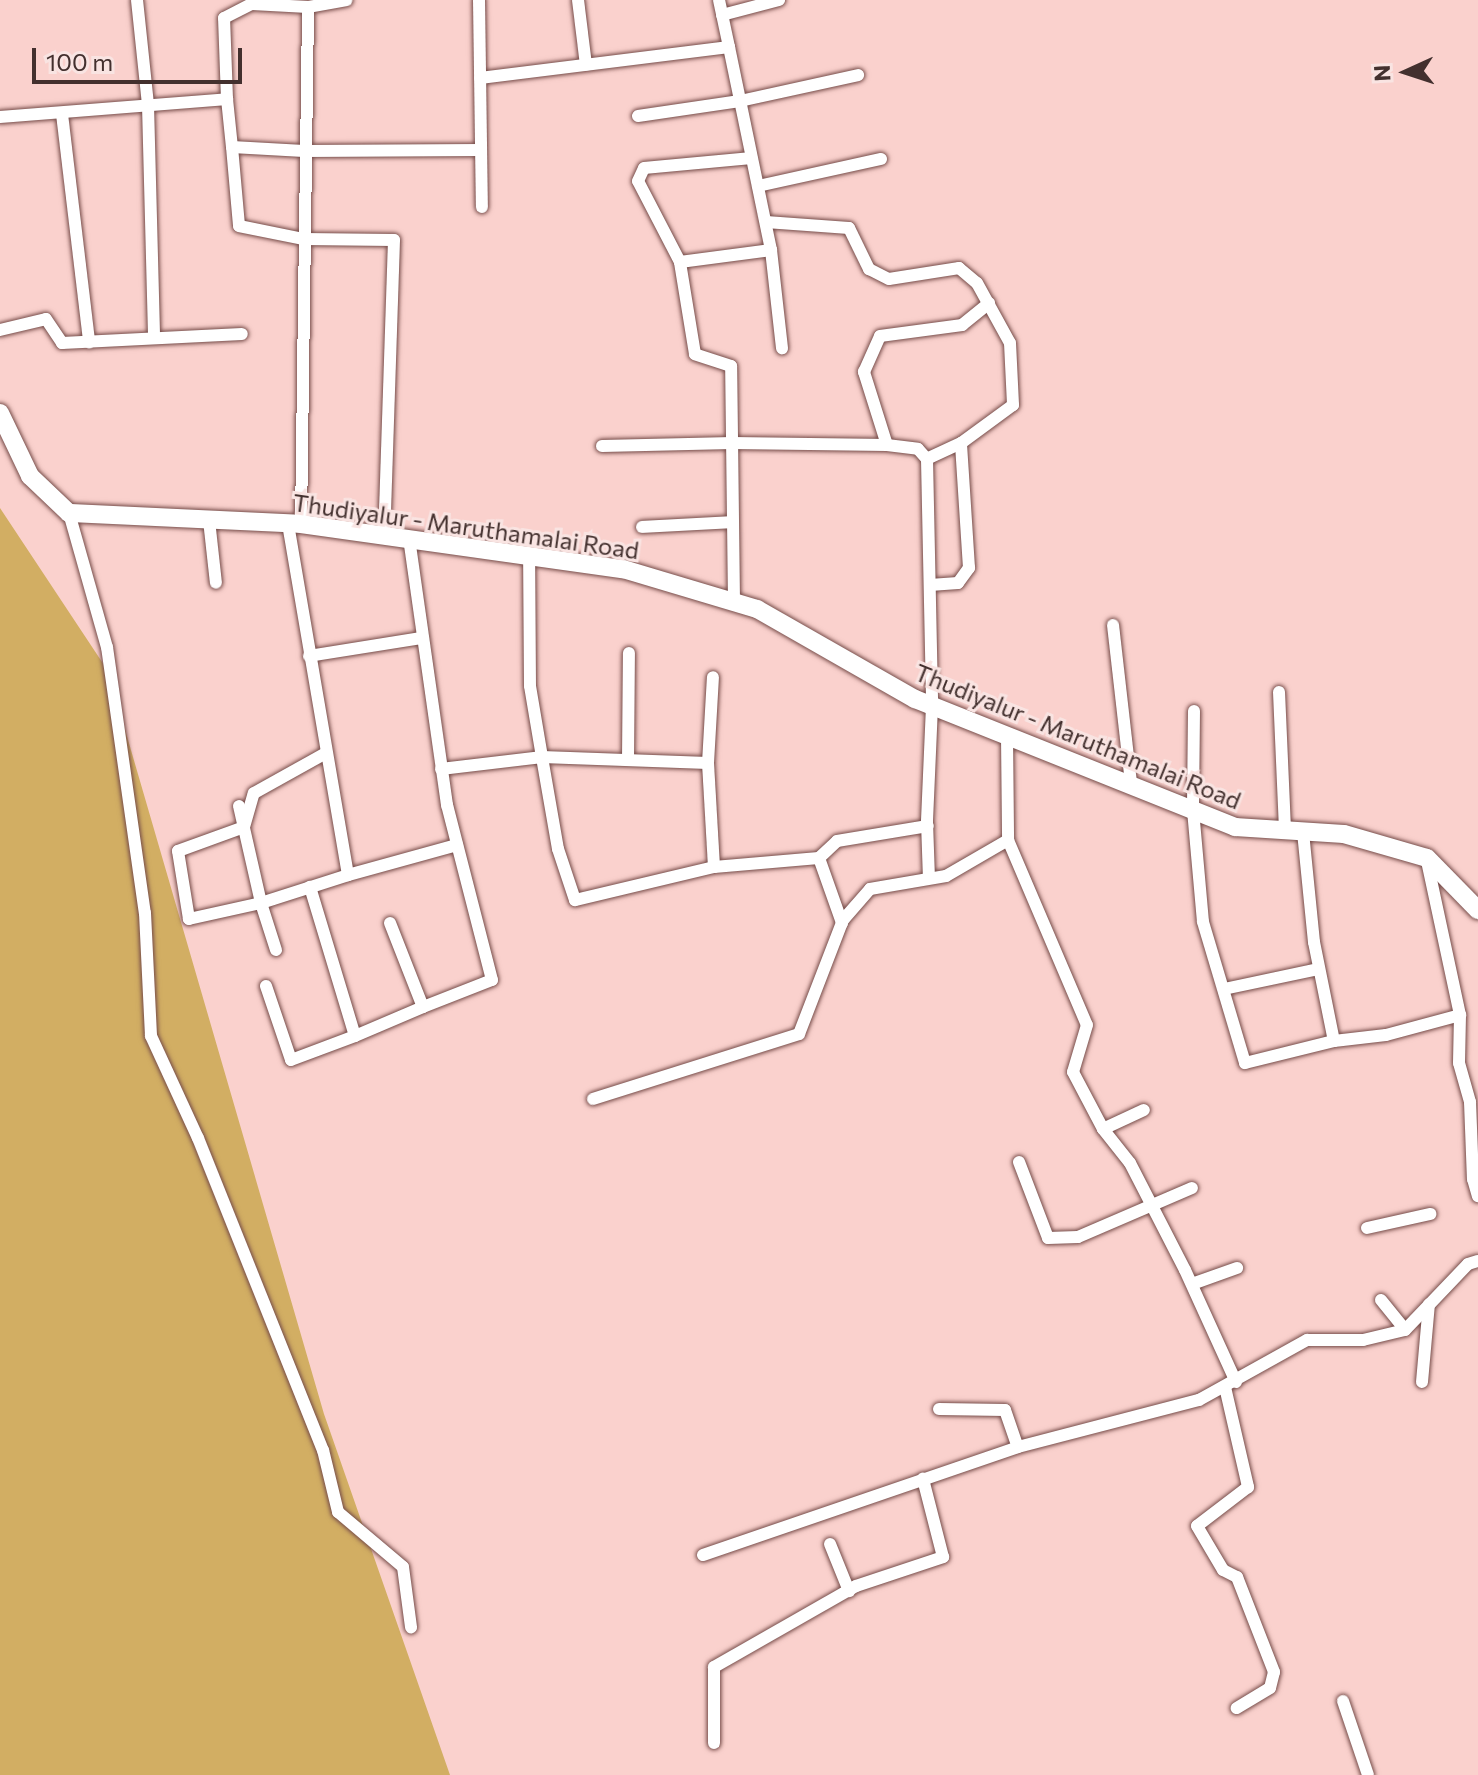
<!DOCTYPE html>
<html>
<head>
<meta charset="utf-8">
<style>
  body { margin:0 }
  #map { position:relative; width:1478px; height:1775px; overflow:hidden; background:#fad1cd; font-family:Commissioner,sans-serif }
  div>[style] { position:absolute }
  .green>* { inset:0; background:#d2ae63 }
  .roads { filter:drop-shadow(0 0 2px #764c49) drop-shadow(0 0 2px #764c49) }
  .minor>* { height:12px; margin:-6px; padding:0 6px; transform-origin:6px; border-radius:6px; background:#fff }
  .secondary>* { height:18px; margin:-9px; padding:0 9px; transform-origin:9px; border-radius:9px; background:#fff }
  span { translate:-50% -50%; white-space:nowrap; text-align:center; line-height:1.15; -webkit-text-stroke:6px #f9e4e2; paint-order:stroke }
  .street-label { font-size:24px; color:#43302e }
  .north { position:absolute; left:1366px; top:32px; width:80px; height:80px; -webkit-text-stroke:6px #f9e4e2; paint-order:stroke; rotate:267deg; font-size:22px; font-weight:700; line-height:32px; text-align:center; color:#43302e }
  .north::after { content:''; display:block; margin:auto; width:28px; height:36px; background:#43302e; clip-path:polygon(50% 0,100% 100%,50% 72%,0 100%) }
  .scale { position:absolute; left:32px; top:48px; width:210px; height:36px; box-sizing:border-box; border:4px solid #43302e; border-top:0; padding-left:10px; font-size:24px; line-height:28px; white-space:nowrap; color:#43302e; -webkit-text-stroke:6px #f9e4e2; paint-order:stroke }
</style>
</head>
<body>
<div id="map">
  <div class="green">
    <div style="clip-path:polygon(0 508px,108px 671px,324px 1414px,450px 1775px,0 1775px)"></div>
  </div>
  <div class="roads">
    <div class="minor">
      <div style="left:137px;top:0;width:106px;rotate:84deg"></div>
      <div style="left:148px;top:105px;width:233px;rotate:88.5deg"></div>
      <div style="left:479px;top:0;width:207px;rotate:89.2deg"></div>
      <div style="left:578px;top:0;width:65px;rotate:83deg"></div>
      <div style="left:722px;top:15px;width:59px;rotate:-14.7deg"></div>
      <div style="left:729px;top:47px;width:207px;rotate:78.3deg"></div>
      <div style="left:771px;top:250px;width:99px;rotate:83.6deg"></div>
      <div style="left:480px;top:78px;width:251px;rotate:-7.1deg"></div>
      <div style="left:729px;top:47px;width:48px;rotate:-102deg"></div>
      <div style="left:227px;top:99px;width:81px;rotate:-92.1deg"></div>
      <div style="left:224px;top:18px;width:31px;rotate:-27deg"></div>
      <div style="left:252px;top:4px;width:56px;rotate:3.1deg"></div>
      <div style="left:62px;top:114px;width:230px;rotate:83.2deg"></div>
      <div style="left:638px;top:116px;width:103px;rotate:-8.4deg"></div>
      <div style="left:740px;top:101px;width:121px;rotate:-12.4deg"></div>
      <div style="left:0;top:117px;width:228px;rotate:-4.5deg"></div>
      <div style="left:227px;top:99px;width:48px;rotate:84.1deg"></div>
      <div style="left:232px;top:147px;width:72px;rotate:3.2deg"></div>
      <div style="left:304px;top:151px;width:177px;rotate:-0.3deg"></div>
      <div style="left:232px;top:147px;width:79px;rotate:84.9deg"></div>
      <div style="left:239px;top:226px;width:65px;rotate:11.5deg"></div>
      <div style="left:303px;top:239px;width:91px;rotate:0.6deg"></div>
      <div style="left:394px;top:240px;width:296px;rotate:91.9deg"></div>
      <div style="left:758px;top:186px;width:126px;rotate:-12.4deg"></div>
      <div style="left:766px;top:222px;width:83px;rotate:4.1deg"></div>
      <div style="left:849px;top:228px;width:46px;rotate:64deg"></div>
      <div style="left:869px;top:269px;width:22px;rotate:27deg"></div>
      <div style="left:889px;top:279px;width:71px;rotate:-8.9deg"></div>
      <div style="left:959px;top:268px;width:23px;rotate:40deg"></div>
      <div style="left:977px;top:283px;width:68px;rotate:61.2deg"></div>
      <div style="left:1010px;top:343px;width:62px;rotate:87.2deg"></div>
      <div style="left:1013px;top:405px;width:64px;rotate:143.8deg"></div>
      <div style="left:961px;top:443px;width:38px;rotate:155deg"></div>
      <div style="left:680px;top:262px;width:92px;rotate:-7.5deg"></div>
      <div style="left:0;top:330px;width:47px;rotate:-13.4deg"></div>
      <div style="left:46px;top:319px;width:29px;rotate:56deg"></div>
      <div style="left:62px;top:343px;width:180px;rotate:-2.9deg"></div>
      <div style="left:887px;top:445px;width:77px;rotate:-107.5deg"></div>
      <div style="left:864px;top:372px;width:39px;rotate:-66deg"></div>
      <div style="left:880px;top:336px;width:83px;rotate:-7.6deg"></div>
      <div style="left:962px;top:325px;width:35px;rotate:-39deg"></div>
      <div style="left:602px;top:446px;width:130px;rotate:-1.3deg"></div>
      <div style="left:732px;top:443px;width:155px;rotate:0.7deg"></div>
      <div style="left:887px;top:445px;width:31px;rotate:7deg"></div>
      <div style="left:918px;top:449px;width:13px;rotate:48deg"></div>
      <div style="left:927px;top:459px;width:247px;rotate:88.8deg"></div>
      <div style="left:932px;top:706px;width:116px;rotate:92.5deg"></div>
      <div style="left:927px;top:822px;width:56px;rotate:88deg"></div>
      <div style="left:69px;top:513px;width:139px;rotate:74.2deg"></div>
      <div style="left:107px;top:647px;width:269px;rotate:81.9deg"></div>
      <div style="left:145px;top:913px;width:123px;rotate:87.2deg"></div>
      <div style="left:151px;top:1036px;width:112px;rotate:65.3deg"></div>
      <div style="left:198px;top:1138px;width:336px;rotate:68.2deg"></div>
      <div style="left:323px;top:1450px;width:64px;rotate:76.4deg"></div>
      <div style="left:338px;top:1512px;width:85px;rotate:40.2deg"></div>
      <div style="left:403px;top:1567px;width:61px;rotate:82.4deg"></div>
      <div style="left:209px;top:520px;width:63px;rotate:83.7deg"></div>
      <div style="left:301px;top:524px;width:517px;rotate:-89.22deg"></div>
      <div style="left:308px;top:7px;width:39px;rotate:-10deg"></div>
      <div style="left:642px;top:527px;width:91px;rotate:-3.1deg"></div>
      <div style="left:930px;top:585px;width:28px;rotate:-4deg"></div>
      <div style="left:958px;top:583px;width:19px;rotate:-54deg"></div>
      <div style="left:969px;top:568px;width:125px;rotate:-93.7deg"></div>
      <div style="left:734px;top:601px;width:235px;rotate:-90.7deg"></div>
      <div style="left:731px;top:366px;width:38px;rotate:-162deg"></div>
      <div style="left:695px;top:354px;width:93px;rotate:-99.3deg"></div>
      <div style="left:680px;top:262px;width:91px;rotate:-117.4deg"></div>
      <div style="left:638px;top:181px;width:14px;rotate:-65deg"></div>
      <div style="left:644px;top:168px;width:108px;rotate:-5.3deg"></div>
      <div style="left:1113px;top:625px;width:159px;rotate:83.5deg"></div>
      <div style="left:309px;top:656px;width:114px;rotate:-9.1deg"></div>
      <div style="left:1279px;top:692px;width:138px;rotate:87.5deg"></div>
      <div style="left:1194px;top:711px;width:99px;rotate:90.6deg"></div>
      <div style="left:1193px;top:810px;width:112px;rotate:84.9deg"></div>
      <div style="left:1203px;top:922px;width:147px;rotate:73.4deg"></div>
      <div style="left:1245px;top:1063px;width:92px;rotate:-13.9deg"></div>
      <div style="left:1334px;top:1041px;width:52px;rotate:-6.6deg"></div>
      <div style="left:1386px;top:1035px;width:77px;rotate:-15.1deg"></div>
      <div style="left:1007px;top:736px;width:104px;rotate:89.4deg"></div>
      <div style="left:1008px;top:840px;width:201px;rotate:66.9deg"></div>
      <div style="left:1087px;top:1025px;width:49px;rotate:106.6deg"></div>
      <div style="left:1073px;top:1072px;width:64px;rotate:62.2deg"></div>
      <div style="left:1103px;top:1129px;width:43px;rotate:51.5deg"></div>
      <div style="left:1130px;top:1163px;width:120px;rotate:62.8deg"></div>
      <div style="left:1185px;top:1270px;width:123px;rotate:65.5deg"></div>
      <div style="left:628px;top:760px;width:107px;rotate:-89.5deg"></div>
      <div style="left:708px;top:763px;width:86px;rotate:-86.7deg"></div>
      <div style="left:441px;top:769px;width:102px;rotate:-6.8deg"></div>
      <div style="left:542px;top:757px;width:166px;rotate:2.1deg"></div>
      <div style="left:708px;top:763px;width:104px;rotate:86.7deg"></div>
      <div style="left:714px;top:867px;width:143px;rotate:166.6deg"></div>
      <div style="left:575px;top:900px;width:54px;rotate:-108.4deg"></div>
      <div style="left:558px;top:849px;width:93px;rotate:-99.9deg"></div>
      <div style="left:542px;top:757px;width:72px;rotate:-99.6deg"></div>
      <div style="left:530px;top:686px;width:132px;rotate:-90.4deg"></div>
      <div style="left:239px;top:806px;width:99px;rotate:77.2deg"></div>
      <div style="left:261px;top:903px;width:91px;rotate:-17.8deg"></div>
      <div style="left:348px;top:875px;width:356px;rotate:-99.7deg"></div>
      <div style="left:1303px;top:832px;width:111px;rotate:84.3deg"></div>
      <div style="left:1314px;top:942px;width:101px;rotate:78.6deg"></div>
      <div style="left:819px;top:858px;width:69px;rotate:70.5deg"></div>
      <div style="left:1427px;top:861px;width:157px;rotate:77.9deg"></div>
      <div style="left:1460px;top:1015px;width:48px;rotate:91.2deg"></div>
      <div style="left:1459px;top:1063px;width:41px;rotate:74.2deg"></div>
      <div style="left:1470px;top:1102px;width:77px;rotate:87.8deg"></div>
      <div style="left:1473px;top:1179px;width:18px;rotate:74deg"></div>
      <div style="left:714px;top:867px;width:105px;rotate:-4.9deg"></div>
      <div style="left:819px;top:858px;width:25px;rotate:-43deg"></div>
      <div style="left:837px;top:841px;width:92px;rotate:-9.4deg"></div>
      <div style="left:348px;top:875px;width:113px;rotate:-15.4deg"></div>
      <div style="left:390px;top:923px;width:90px;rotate:68.6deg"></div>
      <div style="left:423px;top:1007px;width:74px;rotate:-21.4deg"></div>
      <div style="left:492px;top:980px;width:181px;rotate:-104.4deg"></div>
      <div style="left:447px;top:805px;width:269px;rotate:-98.1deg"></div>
      <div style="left:276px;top:950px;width:49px;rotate:-107.7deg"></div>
      <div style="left:261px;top:903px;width:74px;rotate:167.5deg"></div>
      <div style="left:189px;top:919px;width:69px;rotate:-99.2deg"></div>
      <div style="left:178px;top:851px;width:70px;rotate:-20deg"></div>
      <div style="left:244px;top:827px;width:35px;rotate:-74deg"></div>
      <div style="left:254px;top:793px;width:82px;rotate:-29.1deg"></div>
      <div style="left:266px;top:986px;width:78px;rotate:71.3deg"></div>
      <div style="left:291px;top:1060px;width:68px;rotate:-20.6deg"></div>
      <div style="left:355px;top:1036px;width:156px;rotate:-106.8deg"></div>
      <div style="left:1224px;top:989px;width:96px;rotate:-12deg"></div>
      <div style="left:355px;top:1036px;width:74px;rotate:-23.1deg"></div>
      <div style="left:593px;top:1099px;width:216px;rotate:-17.5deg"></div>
      <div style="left:799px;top:1034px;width:122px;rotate:-68.9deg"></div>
      <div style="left:843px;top:920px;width:41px;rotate:-48.9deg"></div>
      <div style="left:870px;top:889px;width:77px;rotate:-9.7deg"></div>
      <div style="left:946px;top:876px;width:72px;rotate:-30.1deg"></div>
      <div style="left:1103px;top:1129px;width:45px;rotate:-24.9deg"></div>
      <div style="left:1019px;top:1162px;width:81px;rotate:69.1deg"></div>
      <div style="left:1048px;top:1238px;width:30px;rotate:-2deg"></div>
      <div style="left:1078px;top:1237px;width:124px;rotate:-23.3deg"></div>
      <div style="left:1367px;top:1228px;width:65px;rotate:-12.5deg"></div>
      <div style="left:1192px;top:1284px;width:48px;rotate:-19.6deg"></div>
      <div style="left:1381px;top:1300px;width:38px;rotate:51deg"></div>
      <div style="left:1422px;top:1382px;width:78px;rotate:-84.9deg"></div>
      <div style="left:1225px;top:1387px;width:103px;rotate:77deg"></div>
      <div style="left:1248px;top:1487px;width:64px;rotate:142.6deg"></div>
      <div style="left:1197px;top:1526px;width:51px;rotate:59.4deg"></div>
      <div style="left:1223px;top:1570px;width:16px;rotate:27deg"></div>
      <div style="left:1237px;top:1577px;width:102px;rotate:68.7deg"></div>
      <div style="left:1274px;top:1672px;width:16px;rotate:104deg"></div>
      <div style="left:1270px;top:1688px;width:39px;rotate:149deg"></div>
      <div style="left:939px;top:1409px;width:66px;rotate:0.9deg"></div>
      <div style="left:1005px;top:1410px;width:39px;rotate:71deg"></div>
      <div style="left:830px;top:1544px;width:51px;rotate:68deg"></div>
      <div style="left:703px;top:1555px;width:333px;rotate:-18.9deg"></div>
      <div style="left:1018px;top:1447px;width:187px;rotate:-14.6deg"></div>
      <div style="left:1199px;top:1400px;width:124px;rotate:-29.1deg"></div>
      <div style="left:1307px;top:1340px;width:56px"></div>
      <div style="left:1363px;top:1340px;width:43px;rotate:-13.4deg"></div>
      <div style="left:1405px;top:1330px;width:91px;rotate:-46.3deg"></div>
      <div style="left:1468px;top:1264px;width:10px;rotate:-17deg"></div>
      <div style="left:1343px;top:1701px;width:78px;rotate:71.3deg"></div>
      <div style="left:714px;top:1743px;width:76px;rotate:-90deg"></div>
      <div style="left:714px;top:1667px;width:163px;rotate:-29.7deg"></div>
      <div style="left:856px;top:1586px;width:92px;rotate:-18.4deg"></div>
      <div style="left:943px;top:1557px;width:81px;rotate:-104.4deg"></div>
    </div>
    <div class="secondary">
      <div style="left:0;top:413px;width:70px;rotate:64.5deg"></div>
      <div style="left:30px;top:476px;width:54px;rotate:43.5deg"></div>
      <div style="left:69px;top:513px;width:232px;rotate:2.7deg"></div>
      <div style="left:301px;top:524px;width:325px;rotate:8deg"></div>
      <div style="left:623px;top:569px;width:140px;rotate:16.6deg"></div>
      <div style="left:757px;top:609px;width:182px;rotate:29.7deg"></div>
      <div style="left:915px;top:699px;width:345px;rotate:21.8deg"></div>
      <div style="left:1235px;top:827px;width:109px;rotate:3.7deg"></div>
      <div style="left:1344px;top:834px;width:86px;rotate:16.1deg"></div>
      <div style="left:1427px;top:858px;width:73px;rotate:45.6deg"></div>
    </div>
  </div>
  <div class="street-label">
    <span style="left:466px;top:526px;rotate:8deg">Thudiyalur - Maruthamalai Road</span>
    <span style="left:1078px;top:736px;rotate:22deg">Thudiyalur - Maruthamalai Road</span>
  </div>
  <div class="north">N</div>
  <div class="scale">100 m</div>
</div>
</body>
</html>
